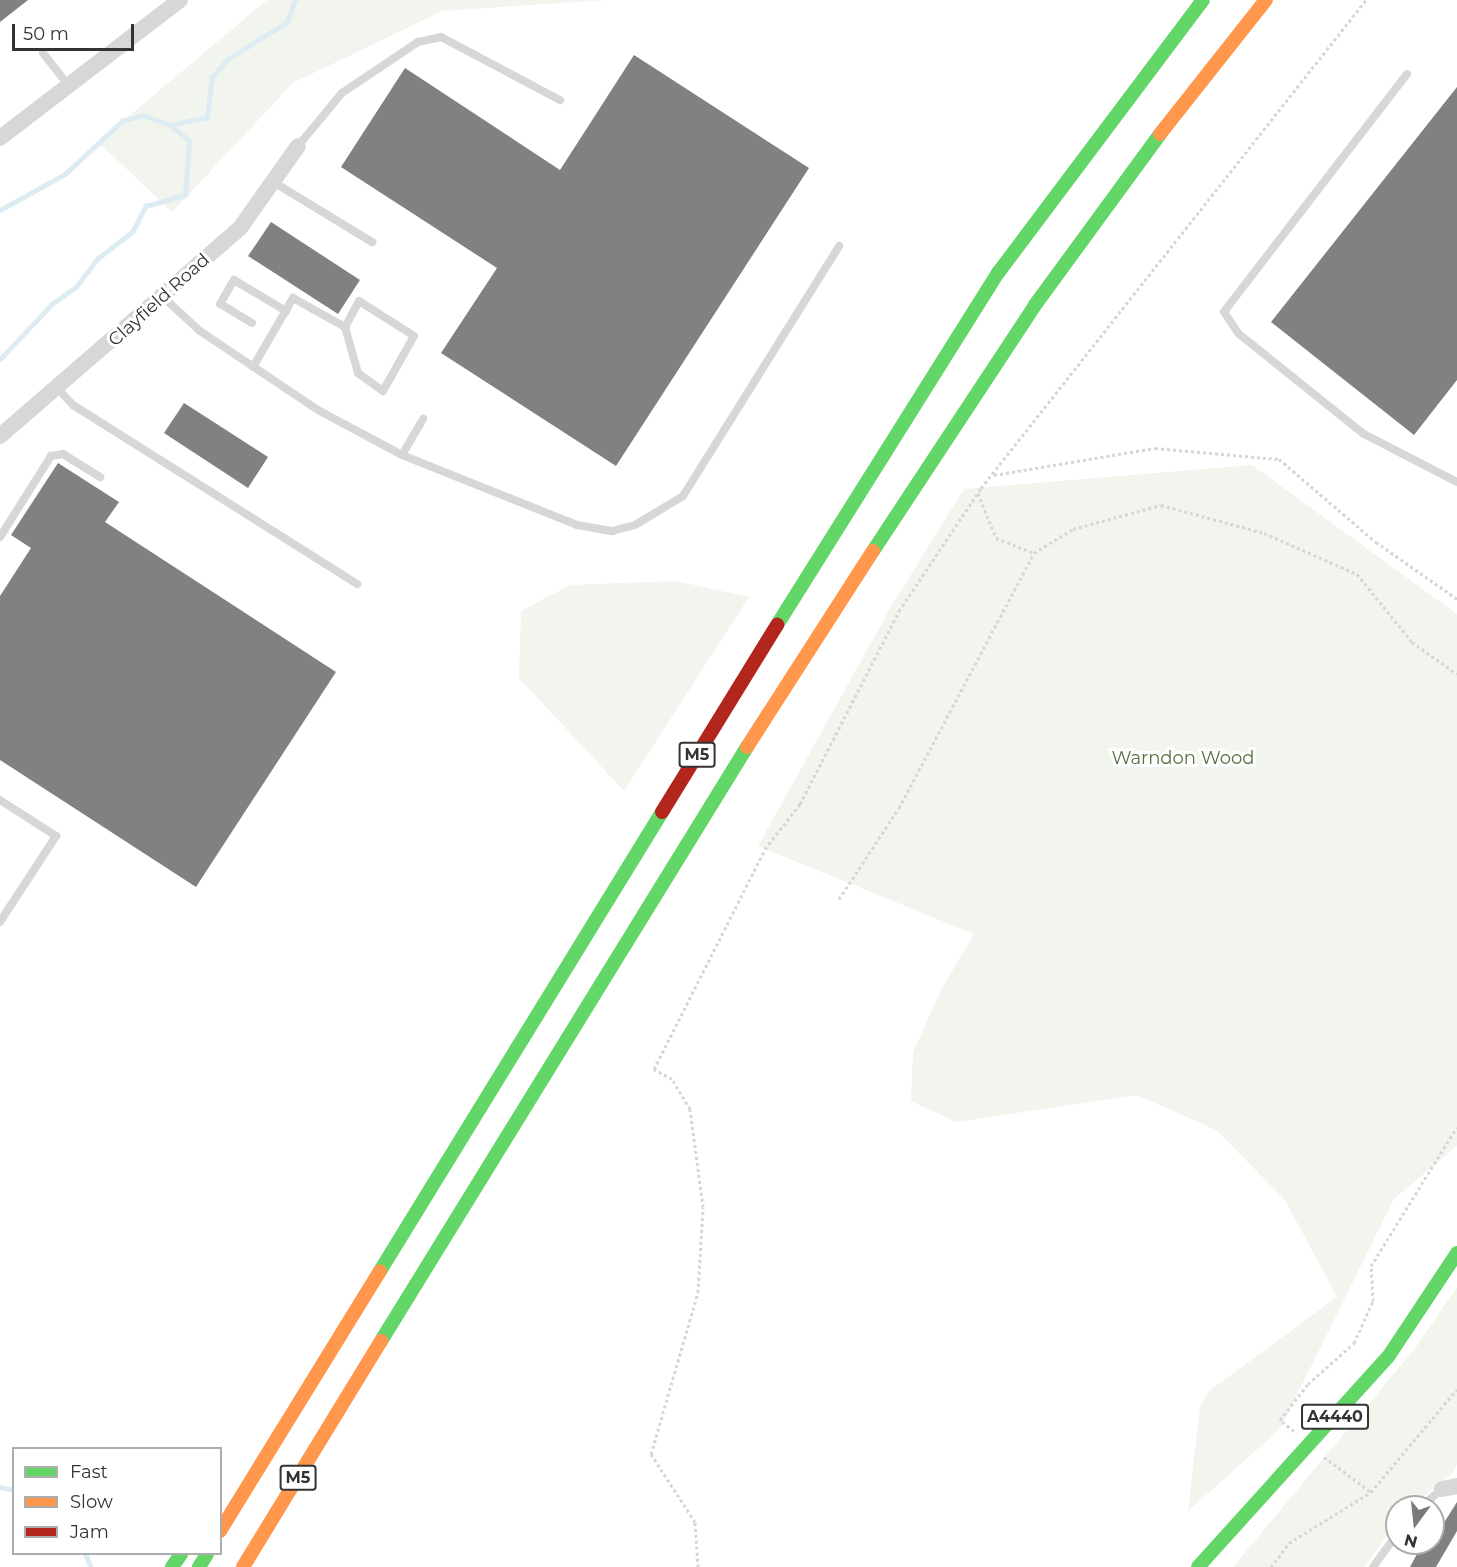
<!DOCTYPE html>
<html>
<head>
<meta charset="utf-8">
<style>
  body { margin:0 }
  #map { position:relative; width:1457px; height:1567px; overflow:hidden; background:#fff; font-family:Montserrat,sans-serif }
  div>[style] { position:absolute }
  .green>* { inset:0; background:#f1f5ed }
  .stream>* { height:4.5px; margin:-2.25px; padding:0 2.25px; transform-origin:2.25px; border-radius:2.25px; background:#ddebf3 }
  .building>* { inset:0; background:#818181 }
  .path>* { height:3px; margin-top:-1.5px; transform-origin:0; background:repeating-linear-gradient(90deg,#d6d6d6 0 3px,transparent 0 6px) }
  .lane>* { height:8px; margin:-4px; padding:0 4px; transform-origin:4px; border-radius:4px; background:#d7d7d7 }
  .street>* { height:16px; margin:-8px; padding:0 8px; transform-origin:8px; border-radius:8px; background:#d7d7d7 }
  .fast>* { height:14px; margin:-7px; padding:0 7px; transform-origin:7px; border-radius:7px; background:#63d668 }
  .slow>* { height:14px; margin:-7px; padding:0 7px; transform-origin:7px; border-radius:7px; background:#ff974d }
  .jam>* { height:14px; margin:-7px; padding:0 7px; transform-origin:7px; border-radius:7px; background:#b3261e }
  span { translate:-50% -50%; white-space:nowrap; text-align:center; line-height:1.15; -webkit-text-stroke:6px #fff; paint-order:stroke }
  .shield-label span { padding:2px 4px; background:#fff; border:2px solid; border-radius:4px; -webkit-text-stroke-width:0 }
  .shield-label { font-size:16px; color:#333; font-weight:700 }
  .street-label { font-size:18px; color:#333 }
  .park-label { font-size:18px; color:#56703f }
  .legend { position:absolute; left:12px; top:1447px; width:210px; height:108px; box-sizing:border-box; background:#fff; border:2px solid #adadad; margin:0; padding:8px 10px; list-style:none; font-size:18px; color:#333 }
  .legend li { display:flex; align-items:center; gap:12px; height:30px }
  .legend b { width:30px; border:2px solid #adadad }
  .north { position:absolute; left:1385px; top:1495px; width:60px; height:60px; box-sizing:border-box; background:#fff; border:2px solid #adadad; border-radius:50%; rotate:195deg; font-size:16px; font-weight:700; line-height:24px; text-align:center; color:#333 }
  .north::after { content:''; display:block; margin:auto; width:21px; height:27px; background:#7a7a7a; clip-path:polygon(50% 0,100% 100%,50% 72%,0 100%) }
  .scale { position:absolute; left:12px; top:24px; width:122px; height:27px; box-sizing:border-box; border:3px solid #333; border-top:0; padding-left:8px; font-size:18px; line-height:21px; white-space:nowrap; color:#333; -webkit-text-stroke:4px #fff; paint-order:stroke }
</style>
</head>
<body>
<div id="map">
  <div class="green">
    <div style="clip-path:polygon(267px 0,606px 0,442px 11px,293px 83px,172px 212px,98px 142px)"></div>
    <div style="clip-path:polygon(1252px 465px,1457px 614px,1457px 1146px,1394px 1199px,1280px 1429px,1188px 1511px,1200px 1407px,1209px 1391px,1337px 1297px,1285px 1200px,1216px 1130px,1137px 1095px,956px 1122px,911px 1101px,913px 1052px,941px 990px,974px 934px,758px 846px,892px 605px,964px 489px)"></div>
    <div style="clip-path:polygon(676px 581px,749px 597px,624px 791px,519px 678px,521px 611px,570px 585px)"></div>
    <div style="clip-path:polygon(1457px 1287px,1457px 1464px,1452px 1474px,1411px 1507px,1397px 1507px,1397px 1523px,1364px 1567px,1233px 1567px,1416px 1347px)"></div>
  </div>
  <div class="stream">
    <div style="left:0;top:210px;width:74px;rotate:-29deg"></div>
    <div style="left:65px;top:174px;width:78px;rotate:-42.9deg"></div>
    <div style="left:122px;top:121px;width:22px;rotate:-16deg"></div>
    <div style="left:143px;top:115px;width:29px;rotate:20deg"></div>
    <div style="left:0;top:359px;width:77px;rotate:-46.6deg"></div>
    <div style="left:53px;top:303px;width:28px;rotate:-35deg"></div>
    <div style="left:76px;top:287px;width:35px;rotate:-53deg"></div>
    <div style="left:97px;top:259px;width:44px;rotate:-37.6deg"></div>
    <div style="left:132px;top:232px;width:30px;rotate:-62deg"></div>
    <div style="left:146px;top:206px;width:41px;rotate:-15.8deg"></div>
    <div style="left:185px;top:195px;width:54px;rotate:-85.8deg"></div>
    <div style="left:189px;top:141px;width:25px;rotate:-140deg"></div>
    <div style="left:170px;top:125px;width:38px;rotate:-12deg"></div>
    <div style="left:207px;top:117px;width:40px;rotate:-82.9deg"></div>
    <div style="left:212px;top:77px;width:24px;rotate:-48deg"></div>
    <div style="left:228px;top:59px;width:70px;rotate:-32.1deg"></div>
    <div style="left:287px;top:22px;width:23px;rotate:-70deg"></div>
    <div style="left:0;top:1487px;width:14px;rotate:12deg"></div>
    <div style="left:86px;top:1555px;width:13px;rotate:67deg"></div>
  </div>
  <div class="building">
    <div style="clip-path:polygon(0 0,28px 0,0 22px)"></div>
    <div style="clip-path:polygon(634px 55px,809px 168px,616px 466px,441px 353px,497px 268px,341px 167px,405px 68px,560px 170px)"></div>
    <div style="clip-path:polygon(1457px 87px,1457px 380px,1414px 435px,1271px 322px)"></div>
    <div style="clip-path:polygon(271px 222px,360px 280px,338px 314px,248px 256px)"></div>
    <div style="clip-path:polygon(184px 403px,268px 457px,248px 488px,164px 433px)"></div>
    <div style="clip-path:polygon(58px 463px,119px 502px,105px 522px,336px 672px,196px 887px,0 760px,0 596px,31px 548px,11px 535px)"></div>
    <div style="clip-path:polygon(1457px 1502px,1457px 1531px,1436px 1567px,1410px 1567px,1423px 1543px,1433px 1543px,1433px 1526px,1440px 1529px)"></div>
  </div>
  <div class="path">
    <div style="left:994px;top:475px;width:163px;rotate:-9.5deg"></div>
    <div style="left:1155px;top:448px;width:124px;rotate:5.1deg"></div>
    <div style="left:1279px;top:459px;width:128px;rotate:40.6deg"></div>
    <div style="left:1376px;top:542px;width:99px;rotate:35.1deg"></div>
    <div style="left:978px;top:493px;width:48px;rotate:68.2deg"></div>
    <div style="left:996px;top:538px;width:41px;rotate:21.5deg"></div>
    <div style="left:1034px;top:553px;width:46px;rotate:-31.6deg"></div>
    <div style="left:1073px;top:529px;width:91px;rotate:-15.3deg"></div>
    <div style="left:1161px;top:505px;width:107px;rotate:15.2deg"></div>
    <div style="left:1264px;top:533px;width:102px;rotate:23.8deg"></div>
    <div style="left:1357px;top:574px;width:87px;rotate:51deg"></div>
    <div style="left:1412px;top:642px;width:55px;rotate:35.4deg"></div>
    <div style="left:839px;top:899px;width:109px;rotate:-56.6deg"></div>
    <div style="left:899px;top:808px;width:289px;rotate:-62.1deg"></div>
    <div style="left:1294px;top:1431px;width:18px;rotate:-142deg"></div>
    <div style="left:1280px;top:1420px;width:46px;rotate:-52.1deg"></div>
    <div style="left:1308px;top:1384px;width:62px;rotate:-41.7deg"></div>
    <div style="left:1354px;top:1343px;width:46px;rotate:-65.7deg"></div>
    <div style="left:1373px;top:1301px;width:35px;rotate:-93deg"></div>
    <div style="left:1371px;top:1266px;width:163px;rotate:-58.3deg"></div>
    <div style="left:1324px;top:1457px;width:59px;rotate:36.7deg"></div>
    <div style="left:698px;top:1567px;width:45px;rotate:-93.8deg"></div>
    <div style="left:695px;top:1522px;width:81px;rotate:-122.9deg"></div>
    <div style="left:651px;top:1454px;width:169px;rotate:-73.8deg"></div>
    <div style="left:698px;top:1292px;width:85px;rotate:-86.6deg"></div>
    <div style="left:703px;top:1207px;width:99px;rotate:-97.6deg"></div>
    <div style="left:690px;top:1109px;width:35px;rotate:-121deg"></div>
    <div style="left:672px;top:1079px;width:21px;rotate:-151deg"></div>
    <div style="left:654px;top:1069px;width:246px;rotate:-63.2deg"></div>
    <div style="left:765px;top:849px;width:57px;rotate:-52.1deg"></div>
    <div style="left:800px;top:804px;width:217px;rotate:-62.8deg"></div>
    <div style="left:899px;top:611px;width:148px;rotate:-56.3deg"></div>
    <div style="left:981px;top:488px;width:622px;rotate:-51.73deg"></div>
    <div style="left:1271px;top:1567px;width:30px;rotate:-53deg"></div>
    <div style="left:1289px;top:1543px;width:97px;rotate:-31.9deg"></div>
    <div style="left:1371px;top:1492px;width:134px;rotate:-50.1deg"></div>
  </div>
  <div class="lane">
    <div style="left:43px;top:53px;width:42px;rotate:51.8deg"></div>
    <div style="left:1407px;top:74px;width:300px;rotate:127.6deg"></div>
    <div style="left:1224px;top:312px;width:27px;rotate:56deg"></div>
    <div style="left:1239px;top:334px;width:160px;rotate:38.7deg"></div>
    <div style="left:1364px;top:434px;width:105px;rotate:27.3deg"></div>
    <div style="left:298px;top:146px;width:69px;rotate:-50.3deg"></div>
    <div style="left:342px;top:93px;width:92px;rotate:-33.9deg"></div>
    <div style="left:418px;top:42px;width:24px;rotate:-12deg"></div>
    <div style="left:441px;top:37px;width:135px;rotate:27.9deg"></div>
    <div style="left:275px;top:183px;width:114px;rotate:31.3deg"></div>
    <div style="left:163px;top:297px;width:50px;rotate:42.6deg"></div>
    <div style="left:200px;top:331px;width:142px;rotate:33.8deg"></div>
    <div style="left:318px;top:410px;width:95px;rotate:28.2deg"></div>
    <div style="left:402px;top:455px;width:188px;rotate:21.8deg"></div>
    <div style="left:577px;top:525px;width:36px;rotate:10deg"></div>
    <div style="left:612px;top:531px;width:24px;rotate:-15deg"></div>
    <div style="left:635px;top:525px;width:56px;rotate:-31.1deg"></div>
    <div style="left:683px;top:496px;width:295px;rotate:-58deg"></div>
    <div style="left:252px;top:323px;width:37px;rotate:-149deg"></div>
    <div style="left:220px;top:304px;width:28px;rotate:-60deg"></div>
    <div style="left:234px;top:280px;width:61px;rotate:30.8deg"></div>
    <div style="left:253px;top:367px;width:80px;rotate:-59.9deg"></div>
    <div style="left:293px;top:298px;width:60px;rotate:29.1deg"></div>
    <div style="left:345px;top:327px;width:48px;rotate:74.2deg"></div>
    <div style="left:358px;top:373px;width:31px;rotate:36deg"></div>
    <div style="left:383px;top:391px;width:63px;rotate:-60.6deg"></div>
    <div style="left:414px;top:336px;width:65px;rotate:-147.5deg"></div>
    <div style="left:359px;top:301px;width:30px;rotate:118deg"></div>
    <div style="left:58px;top:389px;width:22px;rotate:47deg"></div>
    <div style="left:73px;top:405px;width:336px;rotate:32.2deg"></div>
    <div style="left:402px;top:455px;width:42px;rotate:-59.7deg"></div>
    <div style="left:0;top:537px;width:96px;rotate:-57.8deg"></div>
    <div style="left:51px;top:456px;width:12px;rotate:-9deg"></div>
    <div style="left:63px;top:454px;width:44px;rotate:31.9deg"></div>
    <div style="left:0;top:800px;width:67px;rotate:32.7deg"></div>
    <div style="left:56px;top:836px;width:103px;rotate:123.1deg"></div>
    <div style="left:1421px;top:1507px;width:28px;rotate:-41deg"></div>
    <div style="left:1373px;top:1567px;width:41px;rotate:-54deg"></div>
  </div>
  <div class="street">
    <div style="left:0;top:138px;width:227px;rotate:-37.5deg"></div>
    <div style="left:0;top:436px;width:318px;rotate:-40.9deg"></div>
    <div style="left:240px;top:228px;width:100px;rotate:-54.7deg"></div>
    <div style="left:1442px;top:1489px;width:15px;rotate:-11deg"></div>
  </div>
  <div class="fast">
    <div style="left:873px;top:551px;width:295px;rotate:-56.6deg"></div>
    <div style="left:1035px;top:305px;width:212px;rotate:-53.8deg"></div>
    <div style="left:777px;top:625px;width:416px;rotate:-57.9deg"></div>
    <div style="left:998px;top:273px;width:341px;rotate:-53.1deg"></div>
    <div style="left:380px;top:1271px;width:539px;rotate:-58.43deg"></div>
    <div style="left:381px;top:1341px;width:698px;rotate:-58.36deg"></div>
    <div style="left:172px;top:1567px;width:16px;rotate:-55deg"></div>
    <div style="left:199px;top:1567px;width:15px;rotate:-58deg"></div>
    <div style="left:1198px;top:1567px;width:283px;rotate:-47.9deg"></div>
    <div style="left:1388px;top:1357px;width:125px;rotate:-56.4deg"></div>
  </div>
  <div class="slow">
    <div style="left:1160px;top:134px;width:171px;rotate:-51.7deg"></div>
    <div style="left:747px;top:747px;width:233px;rotate:-57.3deg"></div>
    <div style="left:220px;top:1531px;width:305px;rotate:-58.4deg"></div>
    <div style="left:243px;top:1567px;width:265px;rotate:-58.6deg"></div>
  </div>
  <div class="jam">
    <div style="left:662px;top:812px;width:220px;rotate:-58.4deg"></div>
  </div>
  <div class="shield-label">
    <span style="left:697px;top:755px">M5</span>
    <span style="left:1335px;top:1417px">A4440</span>
    <span style="left:298px;top:1478px">M5</span>
  </div>
  <div class="street-label">
    <span style="left:159px;top:300px;rotate:-42deg">Clayfield Road</span>
  </div>
  <div class="park-label">
    <span style="left:1183px;top:758px">Warndon Wood</span>
  </div>
  <ul class="legend">
  <li><b style="height:8px;background:#63d668"></b>Fast</li>
  <li><b style="height:8px;background:#ff974d"></b>Slow</li>
  <li><b style="height:8px;background:#b3261e"></b>Jam</li>
  </ul>
  <div class="north">N</div>
  <div class="scale">50 m</div>
</div>
</body>
</html>
